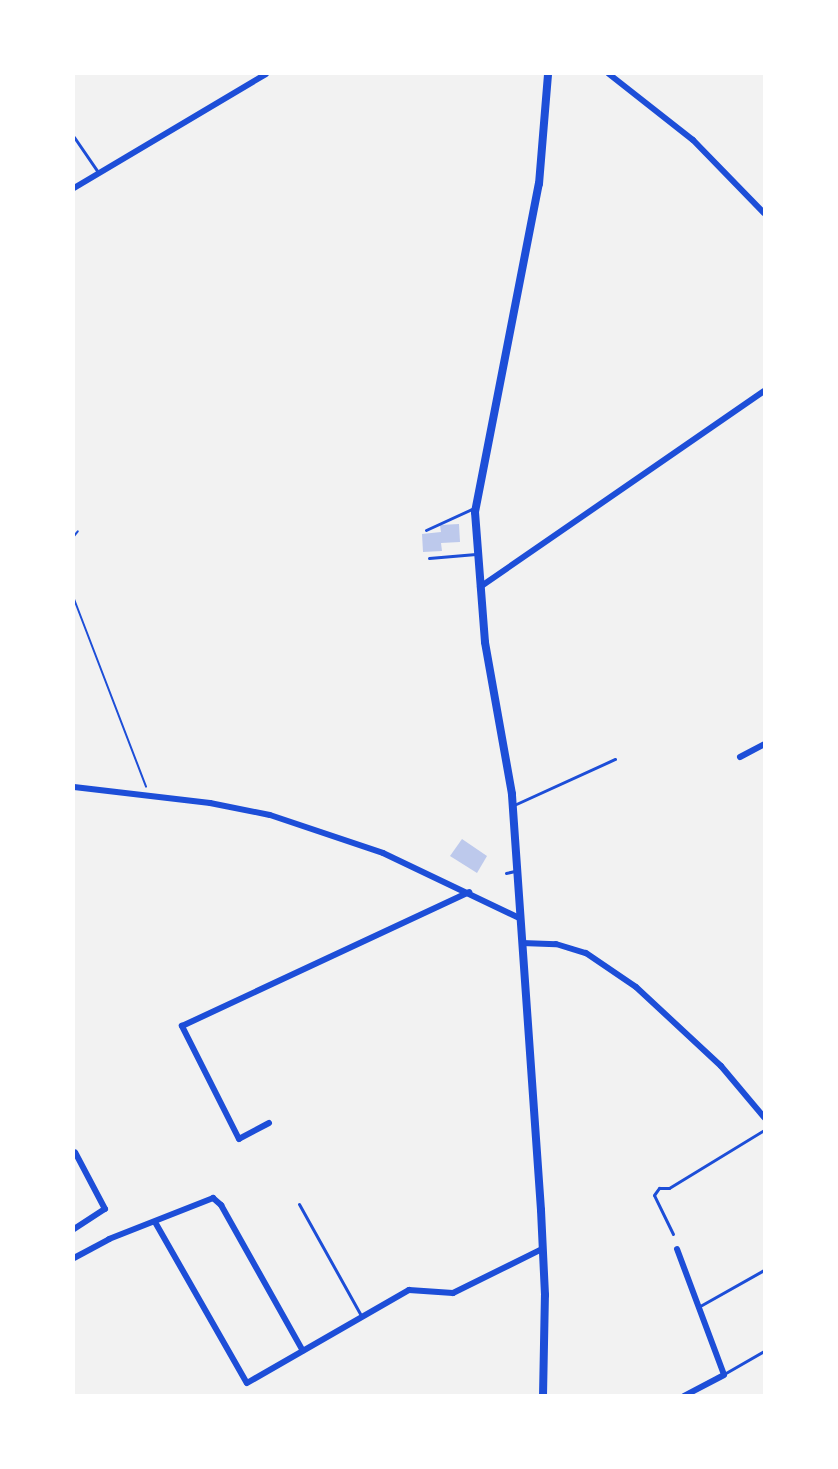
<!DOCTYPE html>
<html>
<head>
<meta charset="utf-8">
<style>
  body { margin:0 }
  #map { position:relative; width:838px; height:1469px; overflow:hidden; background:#f2f2f2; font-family:"Work Sans",sans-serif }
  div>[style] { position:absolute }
  .building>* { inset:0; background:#bdc9ec }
  .path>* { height:2px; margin:-1px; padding:0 1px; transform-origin:1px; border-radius:1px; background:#1d4ed8 }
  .service>* { height:3px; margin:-1.5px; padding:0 1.5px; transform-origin:1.5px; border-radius:1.5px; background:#1d4ed8 }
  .minor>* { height:6px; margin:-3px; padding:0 3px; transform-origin:3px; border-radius:3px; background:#1d4ed8 }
  .tertiary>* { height:8px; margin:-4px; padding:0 4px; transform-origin:4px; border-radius:4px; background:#1d4ed8 }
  span { translate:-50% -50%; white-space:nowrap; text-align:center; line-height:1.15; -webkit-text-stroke:6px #fff; paint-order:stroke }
  .frame { position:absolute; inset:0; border:75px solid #fff; pointer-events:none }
</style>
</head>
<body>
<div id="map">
  <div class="building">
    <div style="clip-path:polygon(459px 524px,460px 542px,441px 543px,442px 551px,423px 552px,422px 534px,441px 532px,440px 525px)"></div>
    <div style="clip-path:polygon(462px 839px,487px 856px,477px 873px,450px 856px)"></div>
  </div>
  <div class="path">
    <div style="left:74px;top:536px;width:6px;rotate:-51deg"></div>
    <div style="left:74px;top:599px;width:201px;rotate:69deg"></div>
  </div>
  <div class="service">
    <div style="left:74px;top:137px;width:42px;rotate:55.6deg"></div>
    <div style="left:426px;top:530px;width:53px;rotate:-24.6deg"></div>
    <div style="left:429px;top:558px;width:47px;rotate:-4.9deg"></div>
    <div style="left:514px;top:805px;width:111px;rotate:-24.5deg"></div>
    <div style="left:506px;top:873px;width:9px;rotate:-13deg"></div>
    <div style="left:299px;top:1204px;width:129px;rotate:60.9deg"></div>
    <div style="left:673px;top:1234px;width:43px;rotate:-116deg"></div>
    <div style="left:654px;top:1195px;width:9px;rotate:-54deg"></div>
    <div style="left:659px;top:1188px;width:10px"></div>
    <div style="left:669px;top:1188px;width:111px;rotate:-31.4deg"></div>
    <div style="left:700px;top:1306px;width:73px;rotate:-29.4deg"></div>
    <div style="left:724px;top:1374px;width:46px;rotate:-29.9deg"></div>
  </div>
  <div class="minor">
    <div style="left:609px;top:74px;width:107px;rotate:38.2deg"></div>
    <div style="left:693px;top:140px;width:102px;rotate:45.8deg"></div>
    <div style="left:74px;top:188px;width:223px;rotate:-30.7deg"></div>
    <div style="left:480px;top:587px;width:345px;rotate:-34.6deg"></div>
    <div style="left:740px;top:757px;width:27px;rotate:-28deg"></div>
    <div style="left:74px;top:787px;width:137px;rotate:6.7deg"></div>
    <div style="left:210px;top:803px;width:61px;rotate:11.3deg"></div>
    <div style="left:270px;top:815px;width:119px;rotate:18.6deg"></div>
    <div style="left:383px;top:853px;width:151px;rotate:25.5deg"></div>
    <div style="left:522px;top:943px;width:34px;rotate:2deg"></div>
    <div style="left:556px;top:944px;width:31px;rotate:17deg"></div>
    <div style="left:586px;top:953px;width:60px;rotate:34.2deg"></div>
    <div style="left:636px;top:987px;width:116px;rotate:42.9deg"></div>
    <div style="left:721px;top:1066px;width:67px;rotate:49.9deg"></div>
    <div style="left:269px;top:1123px;width:34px;rotate:152deg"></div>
    <div style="left:239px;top:1139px;width:127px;rotate:-116.8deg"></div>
    <div style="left:182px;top:1026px;width:317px;rotate:-25deg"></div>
    <div style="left:155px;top:1222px;width:185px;rotate:60.3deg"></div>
    <div style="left:247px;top:1383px;width:187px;rotate:-29.9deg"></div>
    <div style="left:409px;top:1290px;width:44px;rotate:3.9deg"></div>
    <div style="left:453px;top:1293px;width:99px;rotate:-26.3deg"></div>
    <div style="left:74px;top:1229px;width:37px;rotate:-33deg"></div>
    <div style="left:105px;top:1209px;width:64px;rotate:-117.8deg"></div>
    <div style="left:677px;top:1249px;width:134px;rotate:69.5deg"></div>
    <div style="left:724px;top:1375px;width:45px;rotate:152.3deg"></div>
    <div style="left:74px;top:1258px;width:40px;rotate:-28deg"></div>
    <div style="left:109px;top:1239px;width:112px;rotate:-21.5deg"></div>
    <div style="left:213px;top:1198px;width:11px;rotate:41deg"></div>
    <div style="left:221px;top:1205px;width:167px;rotate:60.7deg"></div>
  </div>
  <div class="tertiary">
    <div style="left:543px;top:1396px;width:101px;rotate:-88.9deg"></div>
    <div style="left:545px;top:1295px;width:85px;rotate:-92.7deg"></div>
    <div style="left:541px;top:1210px;width:417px;rotate:-94deg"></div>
    <div style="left:512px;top:794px;width:154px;rotate:-100.1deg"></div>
    <div style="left:485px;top:642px;width:130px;rotate:-94.4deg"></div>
    <div style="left:475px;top:512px;width:334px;rotate:-79deg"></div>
    <div style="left:539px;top:184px;width:110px;rotate:-85.3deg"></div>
  </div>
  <div class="frame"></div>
</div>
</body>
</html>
